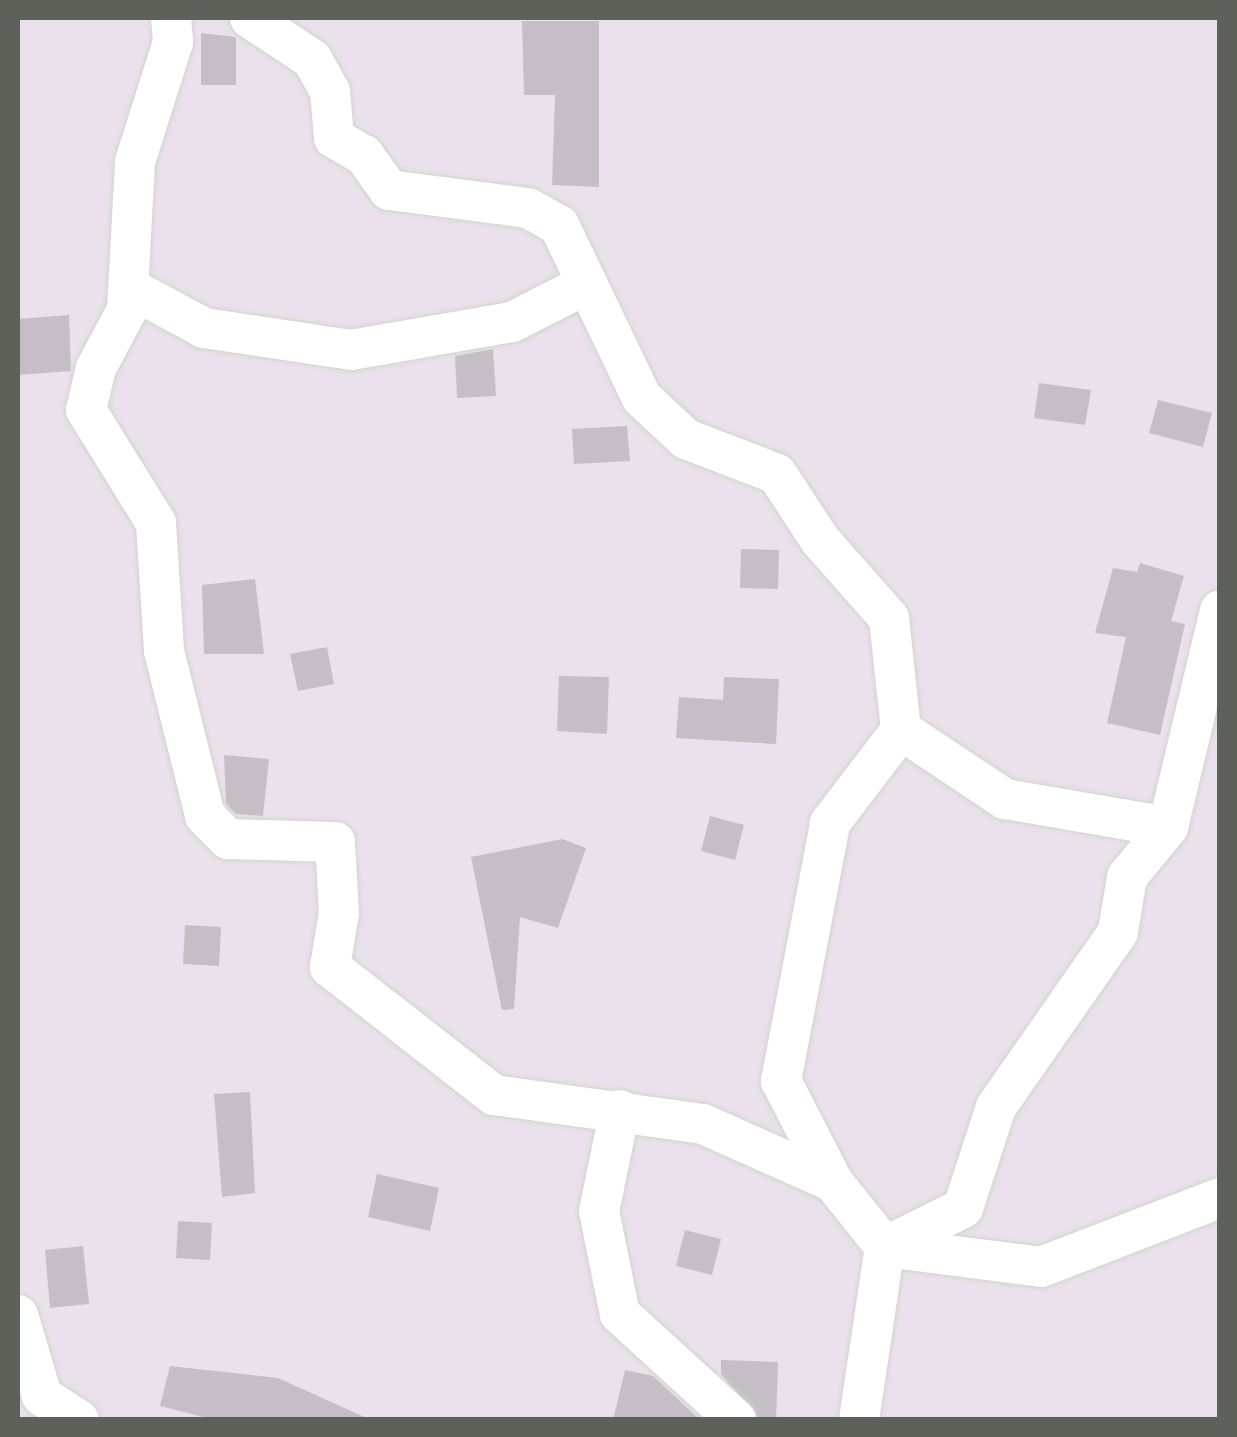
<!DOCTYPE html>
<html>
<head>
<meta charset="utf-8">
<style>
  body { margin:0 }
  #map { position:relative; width:1237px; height:1437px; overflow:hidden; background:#ebe1ec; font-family:"Space Grotesk",sans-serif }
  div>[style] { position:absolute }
  .building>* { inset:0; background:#c5bec6 }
  .roads { filter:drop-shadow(0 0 2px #d0d5ce) drop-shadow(0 0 2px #d0d5ce) }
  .street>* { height:40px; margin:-20px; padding:0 20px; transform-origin:20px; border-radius:20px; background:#fff }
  span { translate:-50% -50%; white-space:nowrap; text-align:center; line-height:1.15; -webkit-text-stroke:8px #fff; paint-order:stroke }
  .frame { position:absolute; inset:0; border:20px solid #5c6159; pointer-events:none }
</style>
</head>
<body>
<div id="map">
  <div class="building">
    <div style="clip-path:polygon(522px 21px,599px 21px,599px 187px,552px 185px,555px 95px,524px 95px)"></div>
    <div style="clip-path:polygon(201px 33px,236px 37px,236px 85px,201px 85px)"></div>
    <div style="clip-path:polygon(69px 315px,71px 371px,18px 375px,18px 319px)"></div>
    <div style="clip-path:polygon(493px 349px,496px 396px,457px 398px,455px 356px)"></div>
    <div style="clip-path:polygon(1039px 383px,1091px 390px,1085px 425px,1034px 418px)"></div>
    <div style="clip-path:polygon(1158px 400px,1212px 413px,1203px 447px,1149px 433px)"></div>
    <div style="clip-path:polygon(627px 426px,630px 461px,574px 464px,572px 429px)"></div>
    <div style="clip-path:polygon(741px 549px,779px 550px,778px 589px,740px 588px)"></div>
    <div style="clip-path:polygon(1140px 563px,1184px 576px,1171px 621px,1185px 624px,1160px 735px,1107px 723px,1126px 637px,1095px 633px,1113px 568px,1137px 572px)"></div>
    <div style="clip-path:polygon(255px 579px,264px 654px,204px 654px,202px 585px)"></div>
    <div style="clip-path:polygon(327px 647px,334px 684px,298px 691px,290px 654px)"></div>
    <div style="clip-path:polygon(559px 676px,609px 677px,607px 734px,557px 731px)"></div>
    <div style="clip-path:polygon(724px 677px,779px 679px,776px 744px,676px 738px,679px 697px,723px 700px)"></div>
    <div style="clip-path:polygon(224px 755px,269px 759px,263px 816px,236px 814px,226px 804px)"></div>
    <div style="clip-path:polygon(710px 816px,744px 825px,735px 860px,701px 851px)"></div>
    <div style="clip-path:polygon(562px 839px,586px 848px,558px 928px,520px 917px,514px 1009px,502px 1010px,471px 857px)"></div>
    <div style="clip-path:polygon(185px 925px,221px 927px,219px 966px,183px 964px)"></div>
    <div style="clip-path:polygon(250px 1092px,255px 1193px,222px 1197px,214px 1094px)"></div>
    <div style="clip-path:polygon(377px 1174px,439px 1188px,430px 1231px,368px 1217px)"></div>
    <div style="clip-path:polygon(178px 1221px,212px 1223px,210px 1260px,176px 1258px)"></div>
    <div style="clip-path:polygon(685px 1230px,721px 1239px,712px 1275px,676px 1266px)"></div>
    <div style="clip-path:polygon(83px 1246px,89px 1304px,50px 1308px,45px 1250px)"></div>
    <div style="clip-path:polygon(721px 1360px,778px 1362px,776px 1420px,759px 1420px,721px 1374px)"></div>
    <div style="clip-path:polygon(170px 1366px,278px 1378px,371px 1420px,215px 1420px,160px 1406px)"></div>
    <div style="clip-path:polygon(625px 1370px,653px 1376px,700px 1420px,613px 1420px)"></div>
  </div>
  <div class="roads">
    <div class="street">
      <div style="left:171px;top:18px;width:24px;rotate:85deg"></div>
      <div style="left:173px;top:42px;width:126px;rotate:107.6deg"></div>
      <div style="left:135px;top:162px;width:148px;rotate:93.1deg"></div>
      <div style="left:127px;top:310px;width:66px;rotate:118.1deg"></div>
      <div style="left:96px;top:368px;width:43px;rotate:103.4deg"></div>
      <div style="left:86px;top:410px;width:133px;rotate:58.2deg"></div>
      <div style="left:156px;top:523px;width:128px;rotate:86.4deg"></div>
      <div style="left:164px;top:651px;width:170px;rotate:76deg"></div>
      <div style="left:205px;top:816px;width:33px;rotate:45deg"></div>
      <div style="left:228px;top:839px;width:107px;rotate:1.6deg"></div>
      <div style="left:335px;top:842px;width:71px;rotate:86.8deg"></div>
      <div style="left:339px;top:913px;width:55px;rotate:99.5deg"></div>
      <div style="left:330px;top:967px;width:208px;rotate:38deg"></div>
      <div style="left:494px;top:1095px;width:211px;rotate:7.9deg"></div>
      <div style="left:703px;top:1124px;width:142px;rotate:24deg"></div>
      <div style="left:833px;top:1182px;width:83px;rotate:51.3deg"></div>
      <div style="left:885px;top:1247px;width:157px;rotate:7.3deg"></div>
      <div style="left:1041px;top:1267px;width:192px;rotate:-21.1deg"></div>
      <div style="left:250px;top:18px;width:74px;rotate:33.5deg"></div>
      <div style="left:312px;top:59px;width:37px;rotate:61deg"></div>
      <div style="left:330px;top:91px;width:47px;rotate:85.1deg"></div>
      <div style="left:334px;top:138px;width:34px;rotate:30deg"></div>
      <div style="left:364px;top:155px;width:43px;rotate:54.5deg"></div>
      <div style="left:389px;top:190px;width:140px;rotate:7.4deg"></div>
      <div style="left:528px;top:208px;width:35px;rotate:29deg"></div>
      <div style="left:559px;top:225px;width:192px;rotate:64.4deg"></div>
      <div style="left:642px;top:398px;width:60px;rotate:43deg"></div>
      <div style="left:686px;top:439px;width:97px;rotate:21deg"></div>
      <div style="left:777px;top:474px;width:79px;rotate:56.9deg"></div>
      <div style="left:820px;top:540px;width:104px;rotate:48.5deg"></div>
      <div style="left:889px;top:618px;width:113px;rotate:83.9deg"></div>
      <div style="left:901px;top:730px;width:125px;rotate:33.6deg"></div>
      <div style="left:1005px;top:799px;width:165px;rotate:9.7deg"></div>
      <div style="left:130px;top:288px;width:84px;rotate:28.4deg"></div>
      <div style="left:204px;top:328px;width:149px;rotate:8.5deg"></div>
      <div style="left:351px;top:350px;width:163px;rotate:-9.9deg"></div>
      <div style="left:512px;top:322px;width:84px;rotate:-26.9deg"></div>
      <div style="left:620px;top:1110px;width:103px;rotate:101.7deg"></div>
      <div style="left:599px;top:1211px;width:105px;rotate:78.5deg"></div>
      <div style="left:620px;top:1314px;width:157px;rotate:42.4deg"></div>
      <div style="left:833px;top:1182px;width:114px;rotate:-117.2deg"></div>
      <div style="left:781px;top:1081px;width:263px;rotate:-79.2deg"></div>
      <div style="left:830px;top:823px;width:117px;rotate:-52.6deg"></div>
      <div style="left:18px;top:1315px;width:84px;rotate:73.5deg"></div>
      <div style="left:42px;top:1396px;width:44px;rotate:33deg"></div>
      <div style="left:859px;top:1420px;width:175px;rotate:-81.5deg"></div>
      <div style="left:885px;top:1247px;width:87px;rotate:-26.6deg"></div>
      <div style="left:963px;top:1208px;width:106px;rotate:-71.9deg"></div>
      <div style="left:996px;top:1107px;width:213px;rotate:-55.1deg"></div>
      <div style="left:1118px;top:932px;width:56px;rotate:-80.7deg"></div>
      <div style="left:1127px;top:877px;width:65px;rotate:-50.6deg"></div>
      <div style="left:1168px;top:827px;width:223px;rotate:-76.5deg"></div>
    </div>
  </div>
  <div class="frame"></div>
</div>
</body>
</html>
